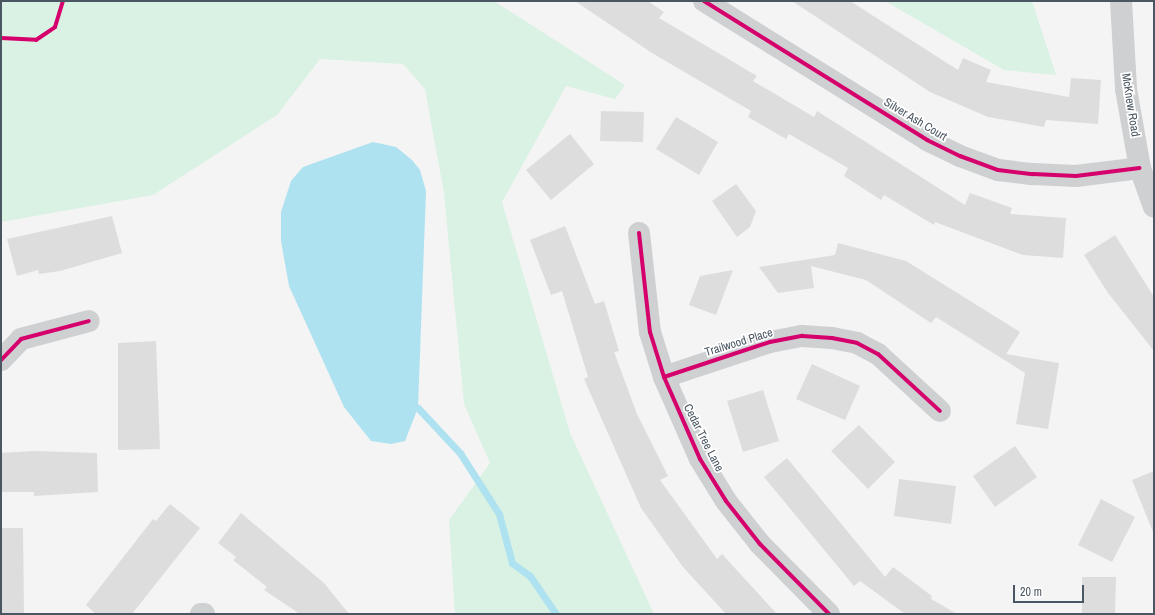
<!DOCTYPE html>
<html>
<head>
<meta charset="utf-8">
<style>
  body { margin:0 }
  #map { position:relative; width:1155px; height:615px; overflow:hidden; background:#f4f4f4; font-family:"Archivo Narrow",sans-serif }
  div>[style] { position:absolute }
  .green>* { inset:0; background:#d9f2e3 }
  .water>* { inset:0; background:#aee2f0 }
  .stream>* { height:7px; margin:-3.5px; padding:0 3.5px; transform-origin:3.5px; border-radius:3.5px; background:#aee2f0 }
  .building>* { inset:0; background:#ddddde }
  .minor>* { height:22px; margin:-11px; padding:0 11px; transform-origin:11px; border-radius:11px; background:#ced0d2 }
  .cycleway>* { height:4px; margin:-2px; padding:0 2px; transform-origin:2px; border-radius:2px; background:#d6006c }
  span { translate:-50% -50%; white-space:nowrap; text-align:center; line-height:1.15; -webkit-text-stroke:3.5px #fff; paint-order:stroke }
  .street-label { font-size:12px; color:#4a5661 }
  .frame { position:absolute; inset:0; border:2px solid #4a5661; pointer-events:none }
  .scale { position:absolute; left:1013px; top:585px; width:71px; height:18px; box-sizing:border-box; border:2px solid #4a5661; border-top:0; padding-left:5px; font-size:12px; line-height:14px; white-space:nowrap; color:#4a5661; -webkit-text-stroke:3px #fff; paint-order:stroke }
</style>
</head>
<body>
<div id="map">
  <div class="green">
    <div style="clip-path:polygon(1px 1px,494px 1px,625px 85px,615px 99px,566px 86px,502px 202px,570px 433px,654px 614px,455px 614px,449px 520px,490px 463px,464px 404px,444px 193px,425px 89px,403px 64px,320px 59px,277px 115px,153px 195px,1px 222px)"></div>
    <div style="clip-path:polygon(885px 1px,1032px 1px,1056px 75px,1004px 70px)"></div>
  </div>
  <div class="water">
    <div style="clip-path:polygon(373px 142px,396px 147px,412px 160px,420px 170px,426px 191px,418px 408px,405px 441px,391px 444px,371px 441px,344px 407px,289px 286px,281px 241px,281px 212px,291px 181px,303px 167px)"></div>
  </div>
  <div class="stream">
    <div style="left:418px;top:408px;width:62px;rotate:47deg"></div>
    <div style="left:460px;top:453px;width:72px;rotate:57.4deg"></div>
    <div style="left:499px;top:514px;width:51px;rotate:75.1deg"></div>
    <div style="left:512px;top:563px;width:22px;rotate:36deg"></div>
    <div style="left:530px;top:576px;width:46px;rotate:55.6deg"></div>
  </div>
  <div class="building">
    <div style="clip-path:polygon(575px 1px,648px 1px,664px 12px,659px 18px,757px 76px,753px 81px,814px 117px,817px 111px,965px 205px,970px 193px,1012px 208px,1010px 214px,1066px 218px,1063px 258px,1023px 255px,935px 222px,934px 225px,884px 195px,881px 200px,844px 176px,848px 168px,789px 134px,786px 139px,748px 117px,751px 111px,652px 53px)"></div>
    <div style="clip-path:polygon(792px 1px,850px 1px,958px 70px,963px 58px,991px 70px,986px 82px,1069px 97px,1071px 78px,1101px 80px,1098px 124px,1046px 120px,1044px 127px,988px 117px,930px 92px)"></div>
    <div style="clip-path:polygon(601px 111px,644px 112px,643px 142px,600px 141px)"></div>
    <div style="clip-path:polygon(676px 117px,718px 142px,699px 175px,656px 149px)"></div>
    <div style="clip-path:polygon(570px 134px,594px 164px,551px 200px,526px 170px)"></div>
    <div style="clip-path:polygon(736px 184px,756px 211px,750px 227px,737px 237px,712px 201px)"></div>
    <div style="clip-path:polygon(112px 216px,122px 253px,60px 271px,39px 274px,38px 270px,17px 276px,7px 239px)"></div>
    <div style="clip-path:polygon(565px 226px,595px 304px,604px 301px,619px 351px,614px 352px,637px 414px,668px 476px,660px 480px,717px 559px,722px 554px,777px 614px,726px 614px,683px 567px,641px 508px,584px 379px,588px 377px,562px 291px,551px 295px,530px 240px)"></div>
    <div style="clip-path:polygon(1115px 235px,1154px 297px,1154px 351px,1108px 293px,1084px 255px)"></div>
    <div style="clip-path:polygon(838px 243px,906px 261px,1020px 332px,1006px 354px,1059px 363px,1048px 429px,1016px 424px,1025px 373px,936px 317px,931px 323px,866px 280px,811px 266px,814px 288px,778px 293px,759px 267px,835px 255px)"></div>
    <div style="clip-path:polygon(733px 270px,716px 315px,689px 305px,700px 276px)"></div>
    <div style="clip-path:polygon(156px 341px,160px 449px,118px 450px,118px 343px)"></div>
    <div style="clip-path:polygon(812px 364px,860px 386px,845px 420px,796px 399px)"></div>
    <div style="clip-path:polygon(763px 390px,779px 441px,743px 452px,727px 401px)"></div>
    <div style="clip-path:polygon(859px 425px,895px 462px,868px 489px,831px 451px)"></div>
    <div style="clip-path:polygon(1015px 446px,1037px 477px,995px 507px,973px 476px)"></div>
    <div style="clip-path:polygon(34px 451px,97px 453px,98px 492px,34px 496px,34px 492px,1px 492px,1px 453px)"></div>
    <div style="clip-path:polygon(787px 458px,885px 577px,893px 567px,932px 596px,931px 599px,957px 614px,905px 614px,860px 581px,854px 586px,764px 477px)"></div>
    <div style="clip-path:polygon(1154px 471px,1154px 532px,1153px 532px,1132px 480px)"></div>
    <div style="clip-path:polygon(899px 479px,956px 486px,951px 524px,894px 516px)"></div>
    <div style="clip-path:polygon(1101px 499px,1135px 517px,1112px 562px,1078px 545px)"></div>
    <div style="clip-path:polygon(170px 504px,200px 528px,132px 614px,96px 614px,86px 605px,153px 519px,156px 521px)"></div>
    <div style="clip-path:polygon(241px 513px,324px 583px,349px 614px,300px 614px,264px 590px,267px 587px,233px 560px,236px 557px,218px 543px)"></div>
    <div style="clip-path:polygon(1px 528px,23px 528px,24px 614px,1px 614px)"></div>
    <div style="clip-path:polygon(1082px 577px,1116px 577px,1115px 614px,1082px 614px)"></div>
  </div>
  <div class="minor">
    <div style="left:704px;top:1px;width:263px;rotate:31.9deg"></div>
    <div style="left:927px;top:140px;width:37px;rotate:26deg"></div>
    <div style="left:960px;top:156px;width:40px;rotate:20.2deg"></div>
    <div style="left:998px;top:170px;width:35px;rotate:7deg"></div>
    <div style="left:1033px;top:174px;width:43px;rotate:2.7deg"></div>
    <div style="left:1076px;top:176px;width:64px;rotate:-7.1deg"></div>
    <div style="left:1121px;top:1px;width:88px;rotate:86.7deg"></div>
    <div style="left:1126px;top:89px;width:80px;rotate:80deg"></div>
    <div style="left:1140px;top:168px;width:41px;rotate:70.3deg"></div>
    <div style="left:639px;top:233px;width:100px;rotate:83.7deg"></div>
    <div style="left:650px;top:332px;width:47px;rotate:72.7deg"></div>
    <div style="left:664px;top:377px;width:90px;rotate:66.3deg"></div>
    <div style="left:700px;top:459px;width:49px;rotate:58.2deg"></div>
    <div style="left:726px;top:501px;width:55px;rotate:51.7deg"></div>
    <div style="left:760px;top:544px;width:98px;rotate:45.4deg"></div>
    <div style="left:1px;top:360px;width:29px;rotate:-46deg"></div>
    <div style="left:21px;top:339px;width:70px;rotate:-14.8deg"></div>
    <div style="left:664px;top:377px;width:112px;rotate:-18.3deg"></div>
    <div style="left:770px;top:342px;width:33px;rotate:-11deg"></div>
    <div style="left:802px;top:336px;width:30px;rotate:4deg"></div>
    <div style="left:832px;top:338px;width:25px;rotate:11deg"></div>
    <div style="left:857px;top:343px;width:24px;rotate:28deg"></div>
    <div style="left:878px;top:354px;width:84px;rotate:42.6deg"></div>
    <div style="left:201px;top:614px;width:3px"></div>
  </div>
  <div class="cycleway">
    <div style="left:704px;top:1px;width:263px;rotate:31.9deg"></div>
    <div style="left:927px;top:140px;width:37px;rotate:26deg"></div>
    <div style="left:960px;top:156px;width:40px;rotate:20.2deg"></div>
    <div style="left:998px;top:170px;width:35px;rotate:7deg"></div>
    <div style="left:1033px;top:174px;width:43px;rotate:2.7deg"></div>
    <div style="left:1076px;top:176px;width:64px;rotate:-7.1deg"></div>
    <div style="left:1px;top:38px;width:35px;rotate:3deg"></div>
    <div style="left:36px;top:40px;width:23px;rotate:-34deg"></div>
    <div style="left:55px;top:27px;width:27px;rotate:-73deg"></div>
    <div style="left:639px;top:233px;width:100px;rotate:83.7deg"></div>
    <div style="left:650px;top:332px;width:47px;rotate:72.7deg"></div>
    <div style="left:664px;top:377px;width:90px;rotate:66.3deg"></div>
    <div style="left:700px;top:459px;width:49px;rotate:58.2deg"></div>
    <div style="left:726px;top:501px;width:55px;rotate:51.7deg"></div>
    <div style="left:760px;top:544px;width:98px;rotate:45.4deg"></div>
    <div style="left:1px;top:360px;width:29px;rotate:-46deg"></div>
    <div style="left:21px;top:339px;width:70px;rotate:-14.8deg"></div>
    <div style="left:664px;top:377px;width:112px;rotate:-18.3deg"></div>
    <div style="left:770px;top:342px;width:33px;rotate:-11deg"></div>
    <div style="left:802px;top:336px;width:30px;rotate:4deg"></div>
    <div style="left:832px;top:338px;width:25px;rotate:11deg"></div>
    <div style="left:857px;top:343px;width:24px;rotate:28deg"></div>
    <div style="left:878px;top:354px;width:84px;rotate:42.6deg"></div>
  </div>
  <div class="street-label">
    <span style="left:1130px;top:105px;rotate:81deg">McKnew Road</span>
    <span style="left:915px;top:120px;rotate:31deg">Silver Ash Court</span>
    <span style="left:739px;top:343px;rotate:-17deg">Trailwood Place</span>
    <span style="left:703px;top:438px;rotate:63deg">Cedar Tree Lane</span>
  </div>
  <div class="frame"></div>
  <div class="scale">20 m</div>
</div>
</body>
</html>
